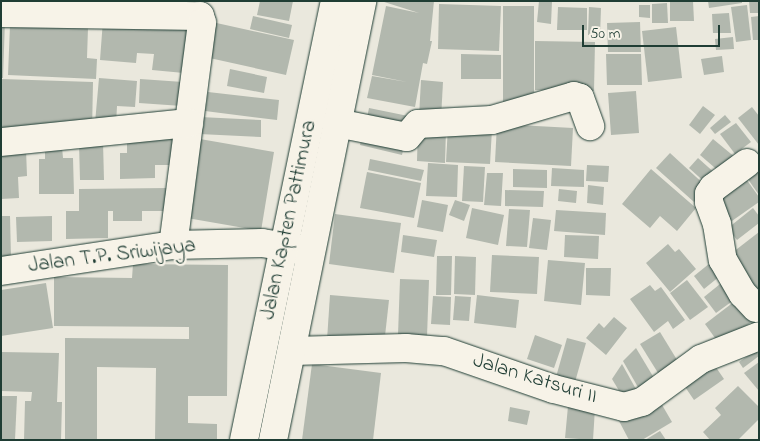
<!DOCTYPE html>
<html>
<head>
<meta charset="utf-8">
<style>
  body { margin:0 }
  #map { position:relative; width:760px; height:441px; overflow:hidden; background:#eae8dd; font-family:"Indie Flower",sans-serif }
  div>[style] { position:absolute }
  .building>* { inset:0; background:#b2b8ae }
  .roads { filter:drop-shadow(0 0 1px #1f3d34) drop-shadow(0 0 1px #1f3d34) }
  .minor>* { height:28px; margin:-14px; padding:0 14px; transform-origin:14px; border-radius:14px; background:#f7f3e8 }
  .major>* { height:28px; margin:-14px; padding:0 14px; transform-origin:14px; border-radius:14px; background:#f7f3e8 }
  span { translate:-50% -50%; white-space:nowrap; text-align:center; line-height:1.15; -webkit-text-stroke:4.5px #f7f3e8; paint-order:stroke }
  .street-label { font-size:21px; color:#1f3d34 }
  .frame { position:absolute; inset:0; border:2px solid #1f3d34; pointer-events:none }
  .scale { position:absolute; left:582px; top:25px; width:138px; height:22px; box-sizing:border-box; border:2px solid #1f3d34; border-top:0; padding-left:6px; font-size:15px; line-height:18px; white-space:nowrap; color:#1f3d34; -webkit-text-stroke:4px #f7f3e8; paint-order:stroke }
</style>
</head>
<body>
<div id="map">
  <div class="building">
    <div style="clip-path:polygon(260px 1px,293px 1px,289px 21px,257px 15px)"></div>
    <div style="clip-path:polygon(381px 1px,434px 1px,430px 41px,432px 41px,427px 64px,423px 63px,415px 107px,367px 98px,372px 76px,407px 82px,372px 75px,386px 6px,419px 13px)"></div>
    <div style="clip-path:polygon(539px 1px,552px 1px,551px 24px,537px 22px)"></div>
    <div style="clip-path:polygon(670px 1px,693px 1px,694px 21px,670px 21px)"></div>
    <div style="clip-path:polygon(708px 1px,742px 1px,742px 3px,709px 8px)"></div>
    <div style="clip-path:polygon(749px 1px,759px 1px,759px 13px,750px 13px)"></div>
    <div style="clip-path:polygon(667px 3px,668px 23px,652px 23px,652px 4px)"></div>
    <div style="clip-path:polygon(439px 4px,501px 6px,499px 51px,438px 49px)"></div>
    <div style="clip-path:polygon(639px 5px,650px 5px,650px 18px,639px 17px)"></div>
    <div style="clip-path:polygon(747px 5px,751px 40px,736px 42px,731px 7px)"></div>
    <div style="clip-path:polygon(503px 6px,534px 6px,534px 103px,503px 103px)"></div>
    <div style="clip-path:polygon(558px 7px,587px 8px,587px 30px,557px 30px)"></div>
    <div style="clip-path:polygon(589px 7px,601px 8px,600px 36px,588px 35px)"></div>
    <div style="clip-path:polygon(729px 13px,731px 33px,713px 33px,712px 14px)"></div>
    <div style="clip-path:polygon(253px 16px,292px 25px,289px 38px,250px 29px)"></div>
    <div style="clip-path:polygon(759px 16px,759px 40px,753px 40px,751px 17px)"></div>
    <div style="clip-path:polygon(1px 20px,5px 20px,3px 78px,1px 78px)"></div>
    <div style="clip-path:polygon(103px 20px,189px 21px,184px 73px,152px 70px,154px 54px,137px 53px,136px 63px,100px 60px)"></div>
    <div style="clip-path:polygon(212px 22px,294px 40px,286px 75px,205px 57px)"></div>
    <div style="clip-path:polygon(640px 22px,641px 52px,608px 52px,607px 23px)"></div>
    <div style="clip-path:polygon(10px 25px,88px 28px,87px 58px,97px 59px,96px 79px,8px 75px)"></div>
    <div style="clip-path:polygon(676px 27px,682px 78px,648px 82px,642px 31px)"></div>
    <div style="clip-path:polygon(733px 37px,734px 49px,716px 50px,715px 39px)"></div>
    <div style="clip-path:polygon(535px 41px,595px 42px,594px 91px,535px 90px)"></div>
    <div style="clip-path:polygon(461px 54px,501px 55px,501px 79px,461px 79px)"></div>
    <div style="clip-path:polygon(606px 54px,641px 54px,642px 85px,607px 85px)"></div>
    <div style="clip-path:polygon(722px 56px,724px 72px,704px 75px,701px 59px)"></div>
    <div style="clip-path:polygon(230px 69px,267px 77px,264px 93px,227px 86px)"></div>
    <div style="clip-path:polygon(99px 78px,137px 81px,135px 107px,117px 106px,116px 125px,95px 123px)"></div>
    <div style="clip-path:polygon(1px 79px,93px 82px,92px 131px,1px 129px)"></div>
    <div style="clip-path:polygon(140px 79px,183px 82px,182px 106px,139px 103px)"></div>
    <div style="clip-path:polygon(421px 80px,443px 82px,441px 118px,419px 117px)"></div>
    <div style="clip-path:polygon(636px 91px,639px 133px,611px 135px,608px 93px)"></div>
    <div style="clip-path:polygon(208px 92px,279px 100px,277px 120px,205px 111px)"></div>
    <div style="clip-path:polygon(703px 106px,715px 115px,700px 134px,689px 125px)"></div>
    <div style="clip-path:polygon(752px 107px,759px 116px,759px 145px,738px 118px)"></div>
    <div style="clip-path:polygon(369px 108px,413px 117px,410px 132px,366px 123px)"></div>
    <div style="clip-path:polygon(725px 115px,731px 122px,715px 134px,710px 128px)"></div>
    <div style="clip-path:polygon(200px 117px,261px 120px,261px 137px,199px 134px)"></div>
    <div style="clip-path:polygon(736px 123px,751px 142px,735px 154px,720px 134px)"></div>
    <div style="clip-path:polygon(497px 124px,573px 128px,571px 166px,495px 162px)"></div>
    <div style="clip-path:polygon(448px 127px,492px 129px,490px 164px,446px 162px)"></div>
    <div style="clip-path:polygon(418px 128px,446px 129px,445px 163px,417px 161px)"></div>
    <div style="clip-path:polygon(363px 132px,405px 141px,402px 155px,360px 145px)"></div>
    <div style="clip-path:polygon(174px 136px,174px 165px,155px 165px,155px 178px,120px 179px,120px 153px,127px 153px,127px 137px)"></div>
    <div style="clip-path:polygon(200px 139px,274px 152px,261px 231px,187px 218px)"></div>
    <div style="clip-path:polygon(713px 139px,736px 158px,722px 174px,700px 155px)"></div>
    <div style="clip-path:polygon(103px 142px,104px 180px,80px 180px,79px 143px)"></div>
    <div style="clip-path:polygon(45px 147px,62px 147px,63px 158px,73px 158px,74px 194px,39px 194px,39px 159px,45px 159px)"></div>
    <div style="clip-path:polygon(26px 149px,27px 176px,18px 177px,19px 198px,1px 199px,1px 150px)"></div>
    <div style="clip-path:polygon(670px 153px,707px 187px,694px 202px,656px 168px)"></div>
    <div style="clip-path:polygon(698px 158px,717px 175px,708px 185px,689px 168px)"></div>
    <div style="clip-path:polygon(370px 159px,424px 170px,421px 181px,368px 170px)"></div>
    <div style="clip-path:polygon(428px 163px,458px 165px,457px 197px,426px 196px)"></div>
    <div style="clip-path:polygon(759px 164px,759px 195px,745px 175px)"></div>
    <div style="clip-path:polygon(587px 165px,609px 166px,608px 182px,586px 181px)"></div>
    <div style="clip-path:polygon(464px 166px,485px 167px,483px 202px,462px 201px)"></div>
    <div style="clip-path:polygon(552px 168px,584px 170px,584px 187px,551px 186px)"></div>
    <div style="clip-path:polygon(513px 169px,547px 170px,547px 188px,513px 187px)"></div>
    <div style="clip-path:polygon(651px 169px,696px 208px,677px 231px,660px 216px,650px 228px,622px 204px)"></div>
    <div style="clip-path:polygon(367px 172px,421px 183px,414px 218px,360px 208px)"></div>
    <div style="clip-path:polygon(487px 173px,503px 173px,501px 206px,484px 205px)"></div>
    <div style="clip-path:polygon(744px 176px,759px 197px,759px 202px,729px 223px,712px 199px)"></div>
    <div style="clip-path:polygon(588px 185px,604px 187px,603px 205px,587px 203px)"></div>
    <div style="clip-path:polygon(167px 188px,167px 211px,142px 211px,142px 221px,113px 221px,113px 211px,108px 211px,108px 238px,66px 239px,66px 211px,79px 211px,79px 189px)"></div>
    <div style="clip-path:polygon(559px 189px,577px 191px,576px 203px,558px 201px)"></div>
    <div style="clip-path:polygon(505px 190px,544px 191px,543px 207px,505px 206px)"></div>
    <div style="clip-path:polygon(422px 200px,448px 205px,443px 232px,417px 227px)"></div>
    <div style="clip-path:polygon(455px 200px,470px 205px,464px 221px,449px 215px)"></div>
    <div style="clip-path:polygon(472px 208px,504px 215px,498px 245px,466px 238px)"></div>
    <div style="clip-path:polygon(753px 208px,759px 216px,759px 223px,737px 240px,728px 228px)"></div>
    <div style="clip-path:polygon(509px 209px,530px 210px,527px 247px,506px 246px)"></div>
    <div style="clip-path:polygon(556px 210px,606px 213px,605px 235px,554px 231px)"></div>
    <div style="clip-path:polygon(335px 214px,401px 223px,394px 273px,329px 264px)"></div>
    <div style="clip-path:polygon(1px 216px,10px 216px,11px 258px,1px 258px)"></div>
    <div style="clip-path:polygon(52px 216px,52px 241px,17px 242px,16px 217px)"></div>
    <div style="clip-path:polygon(533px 218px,551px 220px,547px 250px,529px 248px)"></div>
    <div style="clip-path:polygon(759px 232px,759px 291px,756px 293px,728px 256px)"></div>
    <div style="clip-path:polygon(403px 235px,437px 240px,434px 257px,401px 252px)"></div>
    <div style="clip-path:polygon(565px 235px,599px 236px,598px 259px,564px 257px)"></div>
    <div style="clip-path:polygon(668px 244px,675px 252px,679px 249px,696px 269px,670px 292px,646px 263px)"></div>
    <div style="clip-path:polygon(492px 255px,539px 257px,537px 294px,490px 292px)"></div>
    <div style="clip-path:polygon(437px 256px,452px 256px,451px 295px,436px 295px)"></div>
    <div style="clip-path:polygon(455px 256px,476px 257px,475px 295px,454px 294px)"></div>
    <div style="clip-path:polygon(715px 259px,725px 272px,704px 289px,694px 276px)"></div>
    <div style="clip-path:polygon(548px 260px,585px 263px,581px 305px,544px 301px)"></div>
    <div style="clip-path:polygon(133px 264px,228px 265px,227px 396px,188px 396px,188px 423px,217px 424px,217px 440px,155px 440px,156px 368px,97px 367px,97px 440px,65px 440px,65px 338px,189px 339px,189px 327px,54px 326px,54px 277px,132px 278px)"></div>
    <div style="clip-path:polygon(586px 268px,611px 268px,610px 296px,586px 295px)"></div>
    <div style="clip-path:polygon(400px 279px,429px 280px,427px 337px,398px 335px)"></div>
    <div style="clip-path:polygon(687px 280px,708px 307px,690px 320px,670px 293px)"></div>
    <div style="clip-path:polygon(725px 280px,738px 297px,716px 313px,704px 297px)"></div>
    <div style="clip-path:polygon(46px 283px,53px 328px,1px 336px,1px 290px)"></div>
    <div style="clip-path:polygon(650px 285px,655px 291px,661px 287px,685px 320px,673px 329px,668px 321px,654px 332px,630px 299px)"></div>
    <div style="clip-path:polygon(330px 295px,389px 300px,384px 345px,327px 340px)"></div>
    <div style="clip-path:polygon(477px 295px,519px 300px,516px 328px,474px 323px)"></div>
    <div style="clip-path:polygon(433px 296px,451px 297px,450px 325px,431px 324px)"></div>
    <div style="clip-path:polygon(455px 296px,471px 297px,469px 321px,453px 320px)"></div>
    <div style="clip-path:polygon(739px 298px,754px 320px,720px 345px,705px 324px)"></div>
    <div style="clip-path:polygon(614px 317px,627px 328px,606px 355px,586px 338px,599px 323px,604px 328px)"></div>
    <div style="clip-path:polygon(660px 332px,682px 368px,663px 381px,640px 344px)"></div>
    <div style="clip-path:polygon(535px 335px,562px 345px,554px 368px,527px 359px)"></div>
    <div style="clip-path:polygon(567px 338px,586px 343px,575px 382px,556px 377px)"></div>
    <div style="clip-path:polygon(636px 348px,654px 378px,639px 389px,623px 361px)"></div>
    <div style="clip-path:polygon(756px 350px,759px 356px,743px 368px,739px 362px)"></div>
    <div style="clip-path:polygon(1px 352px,59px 353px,57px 402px,62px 402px,61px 440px,24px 440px,25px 401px,31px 401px,32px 392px,1px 391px)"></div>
    <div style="clip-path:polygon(711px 360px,724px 379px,694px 400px,681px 381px)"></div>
    <div style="clip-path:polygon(759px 362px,759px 391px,744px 373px)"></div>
    <div style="clip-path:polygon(312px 364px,381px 373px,373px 440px,302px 440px)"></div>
    <div style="clip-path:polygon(622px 364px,637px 391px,624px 399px,612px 379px)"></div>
    <div style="clip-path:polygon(738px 386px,759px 407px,759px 419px,738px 440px,710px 440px,703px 432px,721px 415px,715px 408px)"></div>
    <div style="clip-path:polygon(1px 396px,17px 396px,15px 440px,1px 440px)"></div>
    <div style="clip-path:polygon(658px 398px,672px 422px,642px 440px,629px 440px,619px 421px)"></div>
    <div style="clip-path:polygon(568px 406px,595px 408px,593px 440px,565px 438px)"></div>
    <div style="clip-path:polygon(510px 407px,530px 411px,527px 425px,508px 421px)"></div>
    <div style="clip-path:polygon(660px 431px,666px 440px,645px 440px)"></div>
  </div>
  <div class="roads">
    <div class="minor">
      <div style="left:1px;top:13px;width:199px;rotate:0.9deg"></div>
      <div style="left:200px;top:16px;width:7px;rotate:74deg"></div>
      <div style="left:202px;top:23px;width:224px;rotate:97.4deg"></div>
      <div style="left:337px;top:123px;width:71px;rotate:11.3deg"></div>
      <div style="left:407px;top:137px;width:17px;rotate:-50deg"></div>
      <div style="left:418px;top:124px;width:74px;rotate:-3.1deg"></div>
      <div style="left:492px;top:120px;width:85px;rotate:-16.3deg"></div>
      <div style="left:574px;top:96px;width:6px;rotate:18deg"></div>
      <div style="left:580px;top:98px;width:30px;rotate:70deg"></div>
      <div style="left:1px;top:142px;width:189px;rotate:-5.8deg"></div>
      <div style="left:747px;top:163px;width:42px;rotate:143.7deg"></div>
      <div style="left:713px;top:188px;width:7px;rotate:124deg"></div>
      <div style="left:709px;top:194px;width:8px;rotate:90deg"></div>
      <div style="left:709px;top:202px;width:23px;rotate:70deg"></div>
      <div style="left:717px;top:224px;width:36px;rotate:81deg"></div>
      <div style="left:723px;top:260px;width:39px;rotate:60deg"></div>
      <div style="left:743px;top:294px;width:19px;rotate:47deg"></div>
      <div style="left:292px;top:351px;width:114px;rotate:-1.5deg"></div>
      <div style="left:406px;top:348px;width:38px;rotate:5deg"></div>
      <div style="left:444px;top:351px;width:116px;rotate:19.1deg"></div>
      <div style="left:554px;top:389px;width:72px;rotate:14.4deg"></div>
      <div style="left:624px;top:407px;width:19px;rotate:-16deg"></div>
      <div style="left:642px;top:402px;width:73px;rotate:-36.1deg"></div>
      <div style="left:701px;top:359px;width:62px;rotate:-21.6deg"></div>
    </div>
    <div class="major">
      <div style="left:1px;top:271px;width:174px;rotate:-8.6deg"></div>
      <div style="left:173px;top:245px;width:89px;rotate:-1.3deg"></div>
      <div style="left:262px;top:243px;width:38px;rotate:9deg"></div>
      <div style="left:244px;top:440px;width:448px;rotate:-78.3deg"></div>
      <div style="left:273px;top:440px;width:448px;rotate:-78.5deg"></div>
    </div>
  </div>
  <div class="street-label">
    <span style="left:289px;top:220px;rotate:-78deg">Jalan Kapten Pattimura</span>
    <span style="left:112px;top:256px;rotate:-7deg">Jalan T.P. Sriwijaya</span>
    <span style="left:535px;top:379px;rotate:17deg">Jalan Katsuri II</span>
  </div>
  <div class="frame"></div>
  <div class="scale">50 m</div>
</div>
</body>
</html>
